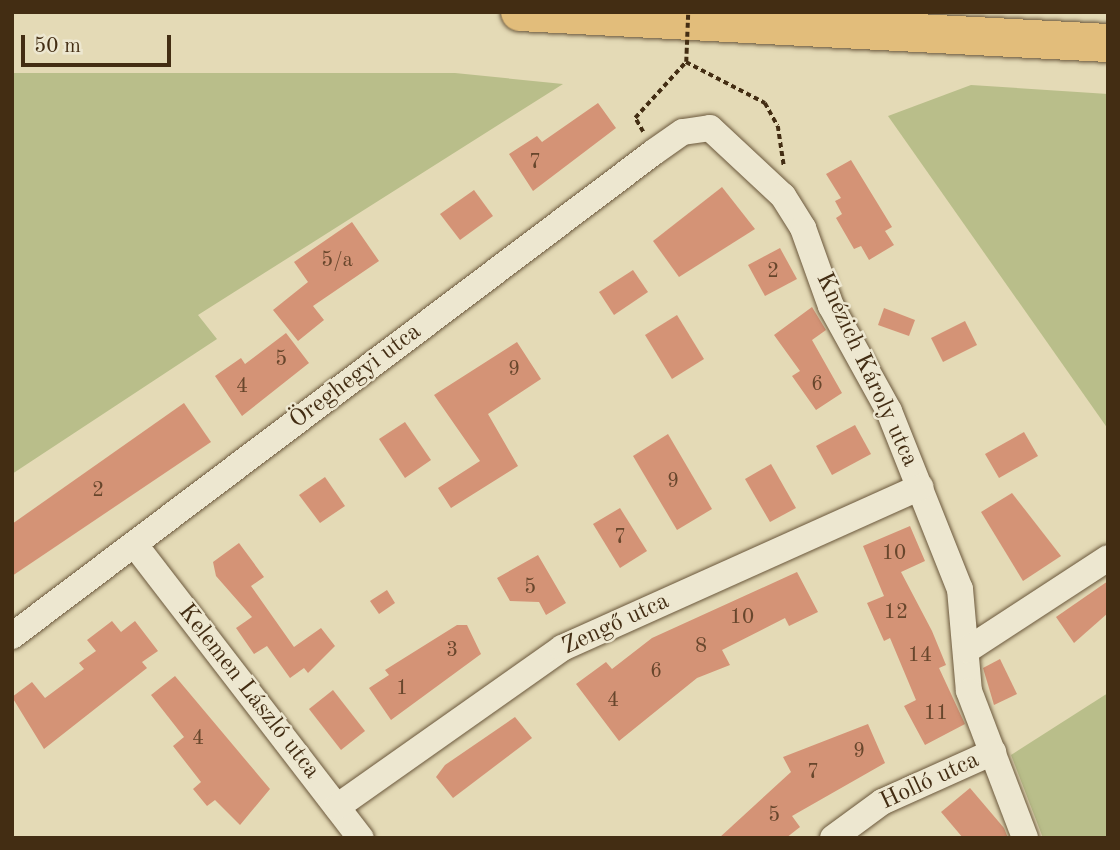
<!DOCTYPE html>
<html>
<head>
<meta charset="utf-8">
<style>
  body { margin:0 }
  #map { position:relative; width:1120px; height:850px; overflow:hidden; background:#e4dab6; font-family:"Old Standard TT",serif }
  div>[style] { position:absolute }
  .green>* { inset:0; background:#b9be8a }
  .building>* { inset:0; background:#d49376 }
  .path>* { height:3.5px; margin-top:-1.75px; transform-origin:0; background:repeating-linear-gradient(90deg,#432d13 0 5px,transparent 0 8.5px) }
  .roads { filter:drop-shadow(0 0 2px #6b583c) drop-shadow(0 0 2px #6b583c) }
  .minor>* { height:26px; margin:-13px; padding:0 13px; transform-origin:13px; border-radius:13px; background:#ede7d0 }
  .highway>* { height:38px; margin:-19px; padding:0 19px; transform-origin:19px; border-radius:19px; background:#e2bd7b }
  .path-bridge>* { height:3.5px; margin-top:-1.75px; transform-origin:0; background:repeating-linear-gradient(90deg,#432d13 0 5px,transparent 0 8.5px) }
  span { translate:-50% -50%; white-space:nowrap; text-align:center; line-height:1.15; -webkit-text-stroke:5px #ede7d0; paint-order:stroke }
  .number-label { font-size:21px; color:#67462c }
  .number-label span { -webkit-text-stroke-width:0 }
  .street-label { font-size:24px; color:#432d13 }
  .frame { position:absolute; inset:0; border:14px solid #432d13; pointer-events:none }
  .scale { position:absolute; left:21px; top:35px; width:150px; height:32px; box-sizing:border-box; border:4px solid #432d13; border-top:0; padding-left:9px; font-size:21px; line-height:24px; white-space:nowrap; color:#432d13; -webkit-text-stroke:5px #ede7d0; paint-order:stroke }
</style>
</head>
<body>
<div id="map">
  <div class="green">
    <div style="clip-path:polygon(12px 73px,455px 73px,563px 84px,198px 315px,217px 339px,12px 474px)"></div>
    <div style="clip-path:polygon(971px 85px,1108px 94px,1108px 429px,888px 116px)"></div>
    <div style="clip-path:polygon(1108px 693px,1108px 838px,1043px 838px,1011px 755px)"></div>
  </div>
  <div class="building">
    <div style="clip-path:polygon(598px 103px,616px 128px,533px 191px,509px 154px,537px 136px,542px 142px)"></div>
    <div style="clip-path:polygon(851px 160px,892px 227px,885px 231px,894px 245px,869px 260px,861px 246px,854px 249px,836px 218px,842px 214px,835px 201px,841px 198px,826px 174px)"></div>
    <div style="clip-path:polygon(722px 187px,755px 229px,679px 277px,653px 241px)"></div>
    <div style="clip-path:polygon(474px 190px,493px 216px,460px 240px,440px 214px)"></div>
    <div style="clip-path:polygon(352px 222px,379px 261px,313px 306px,324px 320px,298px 341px,273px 310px,308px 282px,294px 262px)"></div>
    <div style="clip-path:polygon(780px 248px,797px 279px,765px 296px,748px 265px)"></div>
    <div style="clip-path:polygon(633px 270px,648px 292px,614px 315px,599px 292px)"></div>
    <div style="clip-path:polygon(812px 307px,826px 330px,812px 340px,842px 393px,816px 410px,792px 376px,800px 371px,774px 335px)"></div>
    <div style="clip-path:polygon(884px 308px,915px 320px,909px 336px,878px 325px)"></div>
    <div style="clip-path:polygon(677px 315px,704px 359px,672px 379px,645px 335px)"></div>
    <div style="clip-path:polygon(965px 321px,977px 345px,943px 362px,931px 338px)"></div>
    <div style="clip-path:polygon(286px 333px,309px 363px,242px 416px,215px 376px,241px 358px,245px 364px)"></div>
    <div style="clip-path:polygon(517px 342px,541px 379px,488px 414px,518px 466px,451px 508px,438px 488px,480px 461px,434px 395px)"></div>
    <div style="clip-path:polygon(184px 403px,211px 442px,12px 576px,12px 524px)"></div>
    <div style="clip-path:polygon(405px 422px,431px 460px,405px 478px,379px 439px)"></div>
    <div style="clip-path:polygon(855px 425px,871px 454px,832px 475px,816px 446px)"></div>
    <div style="clip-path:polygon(1024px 432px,1038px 456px,999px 478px,985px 454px)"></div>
    <div style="clip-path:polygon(668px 434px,712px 509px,677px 530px,633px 456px)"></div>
    <div style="clip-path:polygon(771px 464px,796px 508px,770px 522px,745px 479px)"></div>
    <div style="clip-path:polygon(325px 477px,345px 506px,320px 523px,299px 495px)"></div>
    <div style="clip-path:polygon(1012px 493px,1061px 556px,1023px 581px,981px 512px)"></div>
    <div style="clip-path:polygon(620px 508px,647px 551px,620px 568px,593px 524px)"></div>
    <div style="clip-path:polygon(910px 526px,925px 561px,901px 572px,932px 631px,946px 665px,939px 668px,965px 724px,925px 745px,904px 706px,916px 700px,890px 638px,884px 641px,867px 603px,884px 596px,863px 546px)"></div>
    <div style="clip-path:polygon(239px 543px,264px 577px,251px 586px,294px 647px,321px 628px,335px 646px,308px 673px,304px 668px,290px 678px,267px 646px,254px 654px,236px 628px,252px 617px,216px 576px,213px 562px)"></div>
    <div style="clip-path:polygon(538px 555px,566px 603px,546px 615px,539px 602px,510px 601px,497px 578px)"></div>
    <div style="clip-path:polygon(797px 572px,818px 612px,789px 626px,785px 618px,722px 650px,730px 665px,697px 678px,619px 741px,576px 684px,606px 662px,612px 669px,652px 638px)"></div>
    <div style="clip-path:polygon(1108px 581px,1108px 613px,1074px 643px,1056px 617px)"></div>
    <div style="clip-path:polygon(387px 590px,395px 603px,379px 614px,370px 601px)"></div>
    <div style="clip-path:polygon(112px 621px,121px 632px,135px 621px,158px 651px,142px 662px,147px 668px,44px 749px,12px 697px,32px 682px,45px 698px,84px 669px,79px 663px,96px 651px,87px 640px)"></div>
    <div style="clip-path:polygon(457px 625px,467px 625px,481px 654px,391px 720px,369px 688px,389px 675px,385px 670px)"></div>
    <div style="clip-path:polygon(1000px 659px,1017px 694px,994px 705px,983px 668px)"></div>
    <div style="clip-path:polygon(175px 676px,270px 789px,240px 825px,215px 800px,207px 806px,193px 789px,201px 782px,173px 746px,184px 737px,151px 695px)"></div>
    <div style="clip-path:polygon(333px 690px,365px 731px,341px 750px,309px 709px)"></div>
    <div style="clip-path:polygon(515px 717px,532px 738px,453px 798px,436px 777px,445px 765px)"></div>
    <div style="clip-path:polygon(868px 724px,885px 763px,792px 816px,800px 827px,786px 838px,719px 838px,791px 772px,783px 757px)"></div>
    <div style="clip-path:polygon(970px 788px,1004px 828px,1008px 838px,963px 838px,941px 812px)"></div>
  </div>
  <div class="path">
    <div style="left:643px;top:132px;width:16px;rotate:-120deg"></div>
    <div style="left:635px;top:118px;width:76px;rotate:-47.7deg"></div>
    <div style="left:686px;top:62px;width:89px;rotate:27.4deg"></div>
    <div style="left:765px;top:103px;width:26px;rotate:61deg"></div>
    <div style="left:778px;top:126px;width:40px;rotate:81.5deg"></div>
  </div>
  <div class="roads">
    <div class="minor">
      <div style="left:135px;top:545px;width:370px;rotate:52.4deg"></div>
      <div style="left:12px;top:636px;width:804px;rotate:-37.01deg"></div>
      <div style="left:654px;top:152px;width:35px;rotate:-35deg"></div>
      <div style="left:683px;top:132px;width:27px;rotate:-8deg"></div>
      <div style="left:710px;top:128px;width:100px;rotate:43deg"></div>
      <div style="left:783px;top:196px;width:38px;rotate:58deg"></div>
      <div style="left:803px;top:228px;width:83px;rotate:70.3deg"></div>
      <div style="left:831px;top:306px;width:120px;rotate:61.1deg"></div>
      <div style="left:889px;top:411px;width:192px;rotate:68.3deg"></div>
      <div style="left:960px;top:589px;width:102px;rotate:85deg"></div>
      <div style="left:969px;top:691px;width:157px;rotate:69.1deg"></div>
      <div style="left:967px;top:650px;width:168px;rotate:-33.1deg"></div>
      <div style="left:337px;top:807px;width:276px;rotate:-35.2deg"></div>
      <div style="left:562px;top:648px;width:393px;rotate:-24.2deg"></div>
      <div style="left:833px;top:838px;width:61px;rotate:-36.3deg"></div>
      <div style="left:882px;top:802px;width:122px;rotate:-24.2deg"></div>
    </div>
    <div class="highway">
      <div style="left:520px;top:12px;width:589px;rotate:3.02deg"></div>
    </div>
  </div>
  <div class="path-bridge">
    <div style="left:686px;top:62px;width:50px;rotate:-87.7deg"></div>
  </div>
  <div class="number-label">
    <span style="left:535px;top:163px">7</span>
    <span style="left:337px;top:261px">5/a</span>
    <span style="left:773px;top:272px">2</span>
    <span style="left:281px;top:360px">5</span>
    <span style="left:514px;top:370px">9</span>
    <span style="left:817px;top:385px">6</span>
    <span style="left:242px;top:387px">4</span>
    <span style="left:673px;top:482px">9</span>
    <span style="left:98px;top:491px">2</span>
    <span style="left:620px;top:538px">7</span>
    <span style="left:894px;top:554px">10</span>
    <span style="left:530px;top:588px">5</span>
    <span style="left:896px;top:613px">12</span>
    <span style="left:742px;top:618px">10</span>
    <span style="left:701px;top:647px">8</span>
    <span style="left:452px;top:651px">3</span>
    <span style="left:920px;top:656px">14</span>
    <span style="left:656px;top:672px">6</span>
    <span style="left:402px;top:689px">1</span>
    <span style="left:613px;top:701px">4</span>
    <span style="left:936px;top:714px">11</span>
    <span style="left:198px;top:739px">4</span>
    <span style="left:859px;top:752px">9</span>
    <span style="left:813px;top:773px">7</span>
    <span style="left:774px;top:816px">5</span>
  </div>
  <div class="street-label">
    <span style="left:866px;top:370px;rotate:65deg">Knézich Károly utca</span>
    <span style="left:356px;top:377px;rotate:-37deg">Öreghegyi utca</span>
    <span style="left:616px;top:625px;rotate:-25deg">Zengő utca</span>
    <span style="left:248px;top:692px;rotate:52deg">Kelemen László utca</span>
    <span style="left:930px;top:782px;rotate:-25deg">Holló utca</span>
  </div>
  <div class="frame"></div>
  <div class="scale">50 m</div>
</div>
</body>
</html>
